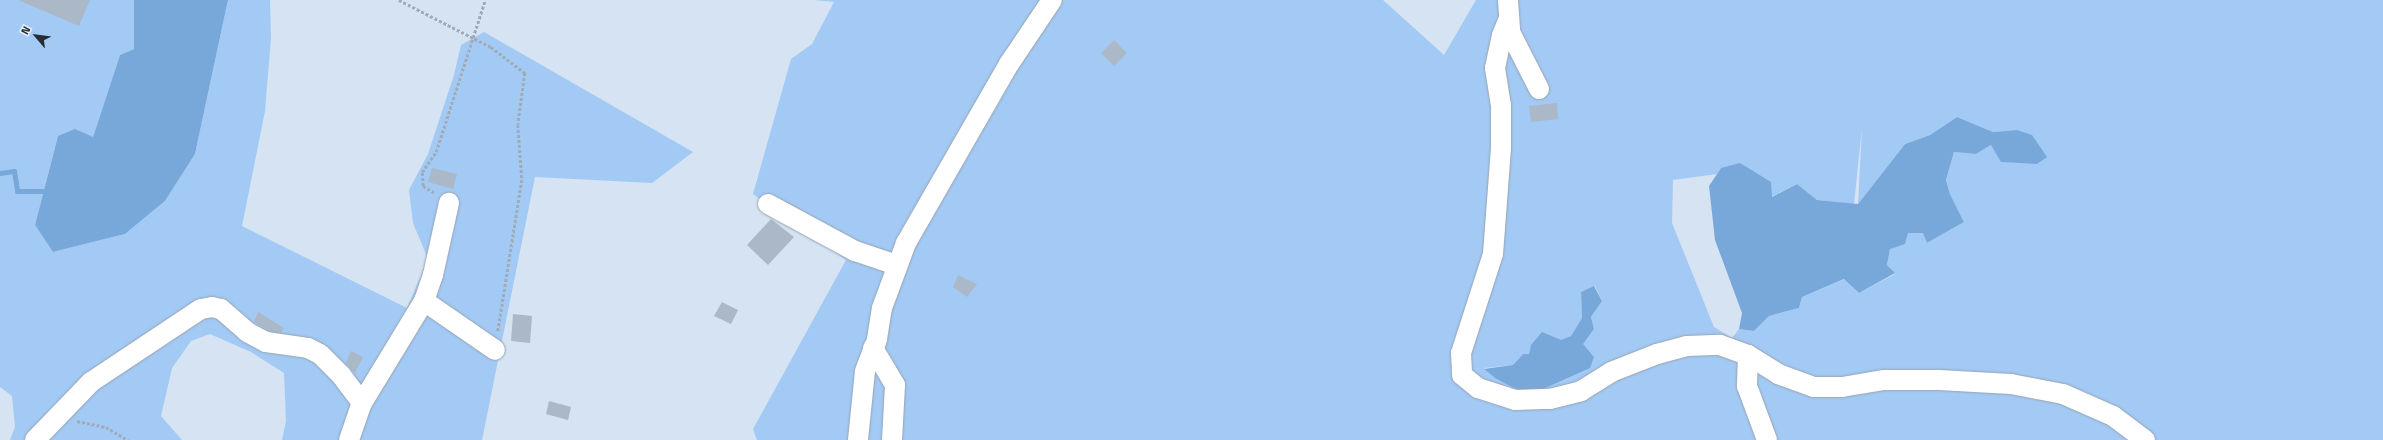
<!DOCTYPE html>
<html>
<head>
<meta charset="utf-8">
<style>
  body { margin:0 }
  #map { position:relative; width:2383px; height:440px; overflow:hidden; background:#d5e3f2; font-family:"Titillium Web",sans-serif }
  div>[style] { position:absolute }
  .green>* { inset:0; background:#a3caf5 }
  .water>* { inset:0; background:#78a8da }
  .stream>* { height:5px; margin:-2.5px; padding:0 2.5px; transform-origin:2.5px; border-radius:2.5px; background:#78a8da }
  .building>* { inset:0; background:#abb8c7 }
  .path>* { height:2.5px; margin-top:-1.25px; transform-origin:0; background:repeating-linear-gradient(90deg,#a0abb7 0 3px,transparent 0 5px) }
  .roads { filter:drop-shadow(0 0 1px #97a4b2) drop-shadow(0 0 1px #97a4b2) }
  .minor>* { height:20px; margin:-10px; padding:0 10px; transform-origin:10px; border-radius:10px; background:#fff }
  span { translate:-50% -50%; white-space:nowrap; text-align:center; line-height:1.15; -webkit-text-stroke:4px #e5f0fc; paint-order:stroke }
  .north { position:absolute; left:16px; top:16px; width:40px; height:40px; -webkit-text-stroke:3px #e5f0fc; paint-order:stroke; rotate:298deg; font-size:11px; font-weight:700; line-height:16px; text-align:center; color:#282d33 }
  .north::after { content:''; display:block; margin:auto; width:14px; height:18px; background:#282d33; clip-path:polygon(50% 0,100% 100%,50% 72%,0 100%) }
</style>
</head>
<body>
<div id="map">
  <div class="green">
    <div style="clip-path:polygon(0 0,134px 0,134px 49px,120px 55px,93px 137px,58px 136px,35px 225px,53px 252px,125px 234px,165px 201px,195px 154px,228px 0,270px 0,271px 38px,265px 111px,242px 226px,407px 308px,428px 259px,413px 223px,409px 190px,428px 154px,454px 75px,461px 45px,484px 32px,693px 152px,652px 183px,535px 177px,482px 440px,282px 440px,286px 421px,284px 373px,251px 352px,210px 334px,191px 341px,172px 368px,161px 416px,182px 440px,10px 440px,15px 427px,12px 396px,0 387px)"></div>
    <div style="clip-path:polygon(evenodd,814px 0,1383px 0,1444px 55px,1476px 0,2383px 0,2383px 440px,757px 440px,753px 429px,846px 260px,753px 194px,791px 59px,812px 44px,834px 2px,814px 0,1957px 117px,1993px 132px,2017px 130px,1976px 154px,1954px 152px,1946px 180px,1950px 194px,1964px 222px,1927px 243px,1924px 233px,1908px 233px,1890px 249px,1887px 265px,1895px 274px,1859px 293px,1845px 279px,1802px 297px,1799px 308px,1769px 316px,1754px 331px,1739px 329px,1732px 338px,1714px 327px,1672px 223px,1673px 180px,1717px 174px,1721px 168px,1771px 197px,1797px 184px,1817px 200px,1854px 204px,1862px 128px,1858px 204px,1905px 144px,1930px 135px,1957px 117px,814px 0,1595px 286px,1602px 301px,1591px 317px,1594px 329px,1582px 344px,1594px 357px,1495px 378px,1484px 368px,1513px 365px,1523px 354px,1529px 354px,1571px 336px,1582px 318px,1581px 292px,1595px 286px)"></div>
  </div>
  <div class="water">
    <div style="clip-path:polygon(134px 0,228px 0,195px 154px,165px 201px,125px 234px,53px 252px,35px 225px,58px 136px,75px 129px,93px 137px,120px 55px,134px 49px)"></div>
    <div style="clip-path:polygon(1957px 117px,1993px 132px,2017px 130px,2032px 135px,2047px 157px,2037px 164px,2001px 162px,1991px 145px,1976px 154px,1954px 152px,1946px 180px,1950px 194px,1964px 222px,1927px 243px,1923px 233px,1908px 233px,1905px 244px,1890px 249px,1887px 265px,1895px 273px,1859px 293px,1844px 279px,1802px 297px,1799px 308px,1769px 316px,1754px 331px,1739px 329px,1742px 313px,1715px 240px,1709px 186px,1721px 168px,1740px 163px,1771px 182px,1772px 197px,1797px 184px,1817px 200px,1858px 204px,1905px 144px,1930px 135px)"></div>
    <div style="clip-path:polygon(1594px 286px,1602px 301px,1591px 317px,1594px 329px,1583px 344px,1594px 357px,1590px 368px,1534px 393px,1514px 388px,1495px 378px,1484px 369px,1513px 365px,1523px 354px,1529px 354px,1531px 345px,1542px 332px,1561px 340px,1571px 336px,1582px 318px,1581px 292px)"></div>
  </div>
  <div class="stream">
    <div style="left:0;top:173px;width:14px;rotate:-8deg"></div>
    <div style="left:14px;top:171px;width:20px;rotate:81deg"></div>
    <div style="left:17px;top:191px;width:27px"></div>
  </div>
  <div class="building">
    <div style="clip-path:polygon(18px 0,90px 0,79px 26px)"></div>
    <div style="clip-path:polygon(1114px 40px,1127px 53px,1114px 66px,1101px 53px)"></div>
    <div style="clip-path:polygon(1557px 103px,1558px 119px,1531px 122px,1529px 106px)"></div>
    <div style="clip-path:polygon(432px 168px,457px 174px,453px 189px,428px 182px)"></div>
    <div style="clip-path:polygon(771px 219px,794px 237px,768px 265px,747px 245px)"></div>
    <div style="clip-path:polygon(958px 275px,977px 284px,967px 297px,953px 287px)"></div>
    <div style="clip-path:polygon(722px 302px,738px 310px,731px 324px,714px 316px)"></div>
    <div style="clip-path:polygon(258px 312px,284px 328px,281px 333px,270px 331px,254px 322px)"></div>
    <div style="clip-path:polygon(513px 314px,532px 316px,530px 343px,511px 341px)"></div>
    <div style="clip-path:polygon(351px 351px,363px 357px,355px 373px,346px 363px)"></div>
    <div style="clip-path:polygon(549px 401px,571px 407px,568px 420px,546px 414px)"></div>
  </div>
  <div class="path">
    <div style="left:399px;top:0;width:103px;rotate:27.1deg"></div>
    <div style="left:491px;top:47px;width:43px;rotate:37.4deg"></div>
    <div style="left:525px;top:73px;width:52px;rotate:97.7deg"></div>
    <div style="left:518px;top:125px;width:55px;rotate:85.8deg"></div>
    <div style="left:522px;top:180px;width:154px;rotate:99deg"></div>
    <div style="left:434px;top:193px;width:13px;rotate:-148deg"></div>
    <div style="left:423px;top:186px;width:14px;rotate:-94deg"></div>
    <div style="left:422px;top:172px;width:24px;rotate:-55deg"></div>
    <div style="left:436px;top:152px;width:160px;rotate:-72.1deg"></div>
    <div style="left:77px;top:421px;width:30px;rotate:12deg"></div>
    <div style="left:106px;top:427px;width:26px;rotate:31deg"></div>
  </div>
  <div class="roads">
    <div class="minor">
      <div style="left:1508px;top:0;width:32px;rotate:86deg"></div>
      <div style="left:1510px;top:32px;width:64px;rotate:63deg"></div>
      <div style="left:1509px;top:18px;width:18px;rotate:112deg"></div>
      <div style="left:1502px;top:35px;width:34px;rotate:102deg"></div>
      <div style="left:1495px;top:68px;width:36px;rotate:81deg"></div>
      <div style="left:1501px;top:104px;width:44px;rotate:90deg"></div>
      <div style="left:1501px;top:148px;width:106px;rotate:94.3deg"></div>
      <div style="left:1493px;top:254px;width:104px;rotate:107.9deg"></div>
      <div style="left:1461px;top:353px;width:22px;rotate:87deg"></div>
      <div style="left:1462px;top:375px;width:21px;rotate:39deg"></div>
      <div style="left:1478px;top:388px;width:39px;rotate:18deg"></div>
      <div style="left:1515px;top:400px;width:35px;rotate:-2deg"></div>
      <div style="left:1550px;top:399px;width:32px;rotate:-14deg"></div>
      <div style="left:1581px;top:391px;width:36px;rotate:-32deg"></div>
      <div style="left:1611px;top:372px;width:49px;rotate:-21.4deg"></div>
      <div style="left:1657px;top:354px;width:31px;rotate:-15deg"></div>
      <div style="left:1687px;top:346px;width:33px;rotate:-2deg"></div>
      <div style="left:1720px;top:345px;width:30px;rotate:20deg"></div>
      <div style="left:1748px;top:355px;width:36px;rotate:32deg"></div>
      <div style="left:1778px;top:374px;width:37px;rotate:20deg"></div>
      <div style="left:1813px;top:387px;width:29px"></div>
      <div style="left:1842px;top:387px;width:43px;rotate:-9.5deg"></div>
      <div style="left:1884px;top:380px;width:55px"></div>
      <div style="left:1939px;top:380px;width:72px;rotate:3.2deg"></div>
      <div style="left:2011px;top:384px;width:53px;rotate:10.9deg"></div>
      <div style="left:2063px;top:394px;width:55px;rotate:23.7deg"></div>
      <div style="left:2113px;top:416px;width:40px;rotate:37deg"></div>
      <div style="left:768px;top:204px;width:99px;rotate:28.4deg"></div>
      <div style="left:855px;top:251px;width:44px;rotate:18.4deg"></div>
      <div style="left:424px;top:301px;width:28px;rotate:-71deg"></div>
      <div style="left:433px;top:275px;width:74px;rotate:-77.5deg"></div>
      <div style="left:873px;top:348px;width:43px;rotate:59.3deg"></div>
      <div style="left:895px;top:385px;width:55px;rotate:93.1deg"></div>
      <div style="left:1748px;top:355px;width:31px;rotate:92deg"></div>
      <div style="left:1747px;top:386px;width:58px;rotate:69.7deg"></div>
      <div style="left:35px;top:440px;width:81px;rotate:-46deg"></div>
      <div style="left:91px;top:382px;width:132px;rotate:-33.6deg"></div>
      <div style="left:201px;top:309px;width:11px;rotate:-10deg"></div>
      <div style="left:212px;top:307px;width:9px;rotate:13deg"></div>
      <div style="left:221px;top:309px;width:35px;rotate:41deg"></div>
      <div style="left:247px;top:332px;width:21px;rotate:28deg"></div>
      <div style="left:266px;top:342px;width:42px;rotate:8.1deg"></div>
      <div style="left:308px;top:348px;width:13px;rotate:27deg"></div>
      <div style="left:320px;top:354px;width:30px;rotate:45deg"></div>
      <div style="left:341px;top:375px;width:35px;rotate:53deg"></div>
      <div style="left:349px;top:440px;width:39px;rotate:-71deg"></div>
      <div style="left:362px;top:403px;width:119px;rotate:-58.7deg"></div>
      <div style="left:424px;top:301px;width:86px;rotate:34.6deg"></div>
      <div style="left:858px;top:440px;width:69px;rotate:-84.2deg"></div>
      <div style="left:865px;top:371px;width:34px;rotate:-69deg"></div>
      <div style="left:877px;top:339px;width:31px;rotate:-81deg"></div>
      <div style="left:882px;top:308px;width:69px;rotate:-69.7deg"></div>
      <div style="left:906px;top:243px;width:207px;rotate:-60.1deg"></div>
      <div style="left:1009px;top:64px;width:77px;rotate:-56.1deg"></div>
    </div>
  </div>
  <div class="north">N</div>
</div>
</body>
</html>
